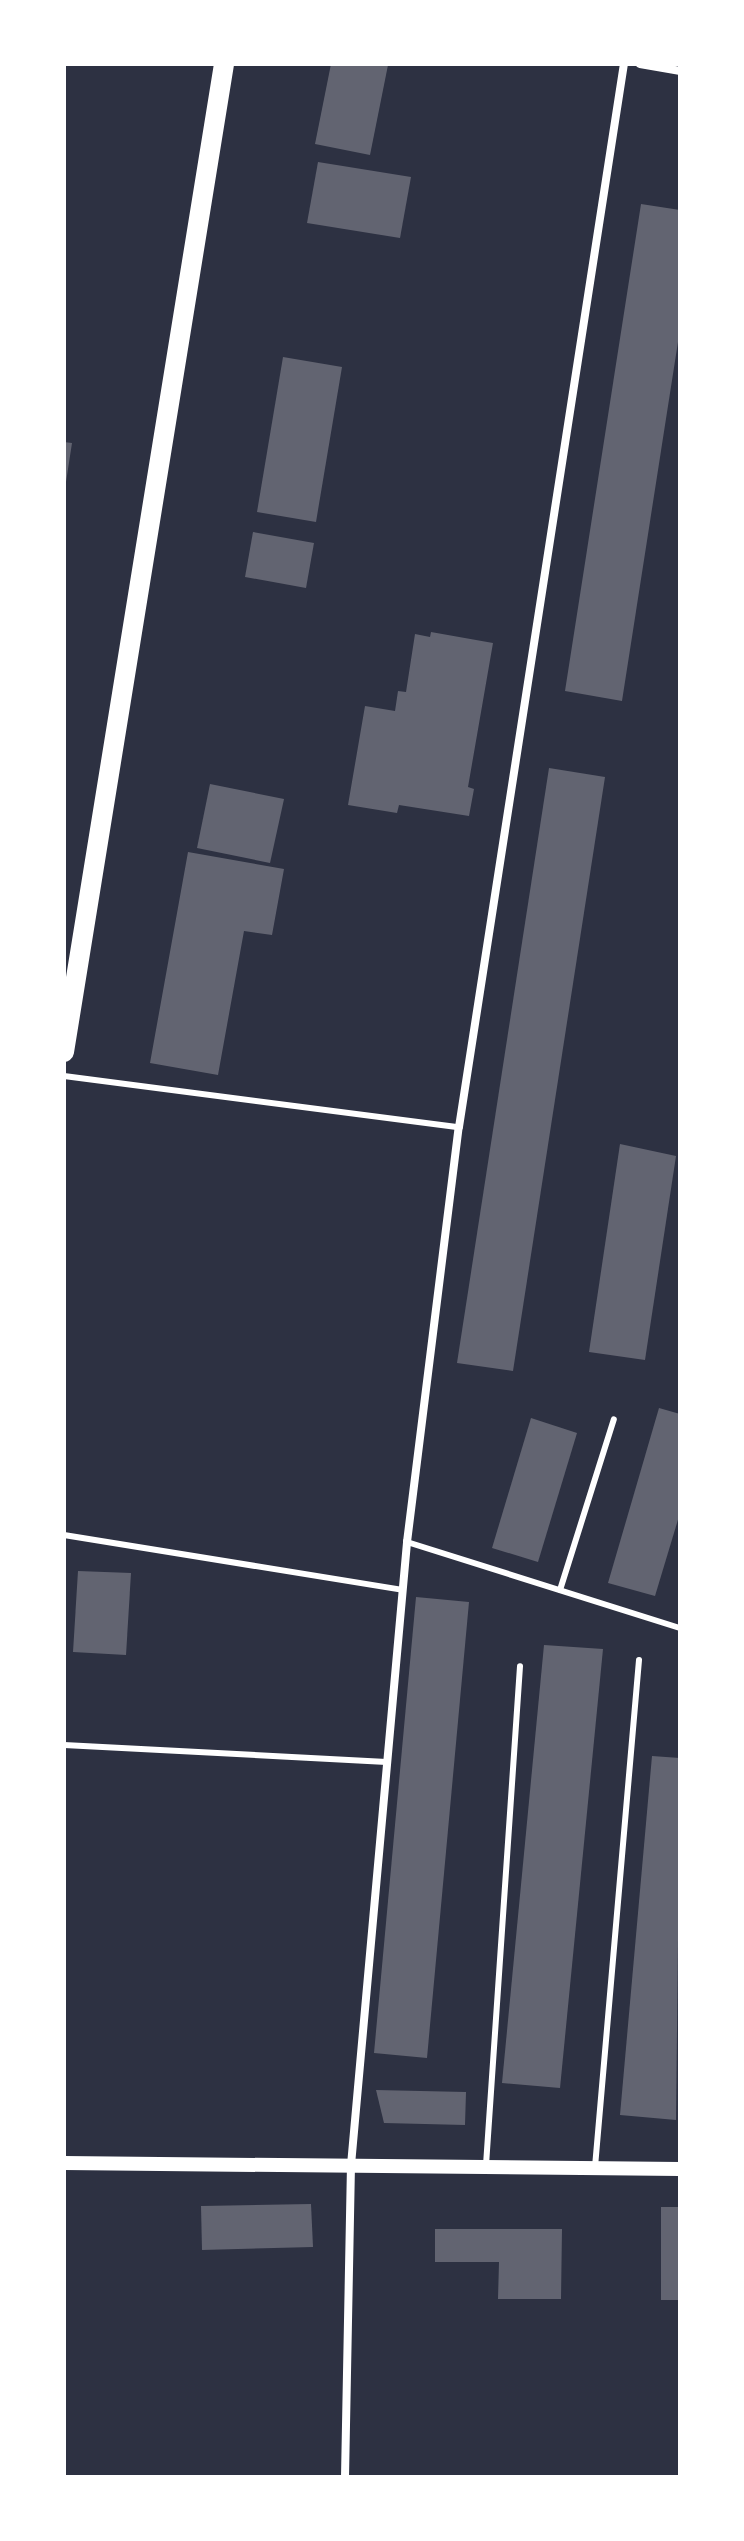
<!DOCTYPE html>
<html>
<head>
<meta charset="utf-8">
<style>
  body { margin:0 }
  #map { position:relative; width:744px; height:2541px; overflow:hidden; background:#2d3142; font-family:Commissioner,sans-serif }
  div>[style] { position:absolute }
  .building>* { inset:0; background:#626471 }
  .service>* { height:6px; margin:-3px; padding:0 3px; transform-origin:3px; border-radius:3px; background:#fff }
  .minor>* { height:8px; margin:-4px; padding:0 4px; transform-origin:4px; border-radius:4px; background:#fff }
  .tertiary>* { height:14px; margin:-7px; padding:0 7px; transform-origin:7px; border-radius:7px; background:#fff }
  .primary>* { height:20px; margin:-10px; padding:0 10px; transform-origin:10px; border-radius:10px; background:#fff }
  span { translate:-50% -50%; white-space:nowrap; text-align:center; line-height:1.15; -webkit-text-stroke:6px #fff; paint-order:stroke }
  .frame { position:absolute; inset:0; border:66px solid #fff; pointer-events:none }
</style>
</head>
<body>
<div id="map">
  <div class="building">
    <div style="clip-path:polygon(331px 64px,388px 65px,370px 155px,315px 144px)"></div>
    <div style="clip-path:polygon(318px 162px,411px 177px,400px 238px,307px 223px)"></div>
    <div style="clip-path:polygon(641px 204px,680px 210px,680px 329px,622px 701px,565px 691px)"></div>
    <div style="clip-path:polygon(283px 357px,342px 367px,316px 522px,257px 512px)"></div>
    <div style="clip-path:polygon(64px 442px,72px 443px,66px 482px,64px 482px)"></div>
    <div style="clip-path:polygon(253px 532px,314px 543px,306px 588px,245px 577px)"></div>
    <div style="clip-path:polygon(431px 632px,493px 643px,468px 787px,474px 789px,469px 816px,399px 805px,397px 813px,348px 805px,365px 706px,395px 711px,398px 691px,406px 692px,415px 634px,430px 637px)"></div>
    <div style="clip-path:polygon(549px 768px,605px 777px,513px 1371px,457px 1363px)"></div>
    <div style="clip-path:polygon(210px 784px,284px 799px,270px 863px,197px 848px)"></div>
    <div style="clip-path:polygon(188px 852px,284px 869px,272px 935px,244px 931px,218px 1075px,150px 1063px)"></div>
    <div style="clip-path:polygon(620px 1144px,676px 1156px,645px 1360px,589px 1352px)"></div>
    <div style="clip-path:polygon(659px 1408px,680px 1414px,680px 1513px,655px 1596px,608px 1583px)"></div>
    <div style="clip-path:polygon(531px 1418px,577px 1433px,538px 1562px,492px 1548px)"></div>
    <div style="clip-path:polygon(78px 1571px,131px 1573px,126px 1655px,73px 1652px)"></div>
    <div style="clip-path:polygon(416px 1597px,469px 1602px,427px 2058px,374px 2053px)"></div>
    <div style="clip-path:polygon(544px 1645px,603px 1649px,560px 2088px,502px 2083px)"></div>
    <div style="clip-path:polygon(652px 1756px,680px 1758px,676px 2120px,620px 2115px)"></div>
    <div style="clip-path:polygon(376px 2090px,466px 2092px,465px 2125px,384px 2123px)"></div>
    <div style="clip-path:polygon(311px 2204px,313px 2247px,202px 2250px,201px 2206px)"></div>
    <div style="clip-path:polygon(661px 2207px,680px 2207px,680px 2300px,661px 2300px)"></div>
    <div style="clip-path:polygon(435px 2229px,562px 2229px,561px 2299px,498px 2299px,499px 2262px,435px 2262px)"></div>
  </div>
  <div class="service">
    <div style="left:64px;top:1076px;width:398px;rotate:7.4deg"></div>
    <div style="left:64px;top:1535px;width:343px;rotate:9.2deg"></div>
    <div style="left:407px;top:1542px;width:286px;rotate:17.5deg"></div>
    <div style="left:560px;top:1590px;width:179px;rotate:-72.5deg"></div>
    <div style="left:64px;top:1745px;width:323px;rotate:3deg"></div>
    <div style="left:486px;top:2165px;width:500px;rotate:-86.1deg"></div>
    <div style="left:595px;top:2167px;width:509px;rotate:-85.04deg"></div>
  </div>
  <div class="minor">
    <div style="left:640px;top:64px;width:41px;rotate:9.9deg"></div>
    <div style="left:345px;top:2477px;width:312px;rotate:-88.9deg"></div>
    <div style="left:351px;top:2165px;width:626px;rotate:-84.86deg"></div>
    <div style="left:407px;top:1542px;width:418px;rotate:-82.9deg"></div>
    <div style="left:459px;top:1127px;width:1076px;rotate:-81.18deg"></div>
  </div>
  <div class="tertiary">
    <div style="left:64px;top:2163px;width:616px;rotate:0.56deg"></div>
  </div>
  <div class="primary">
    <div style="left:64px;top:1052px;width:1001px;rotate:-80.8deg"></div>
  </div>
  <div class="frame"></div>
</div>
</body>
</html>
